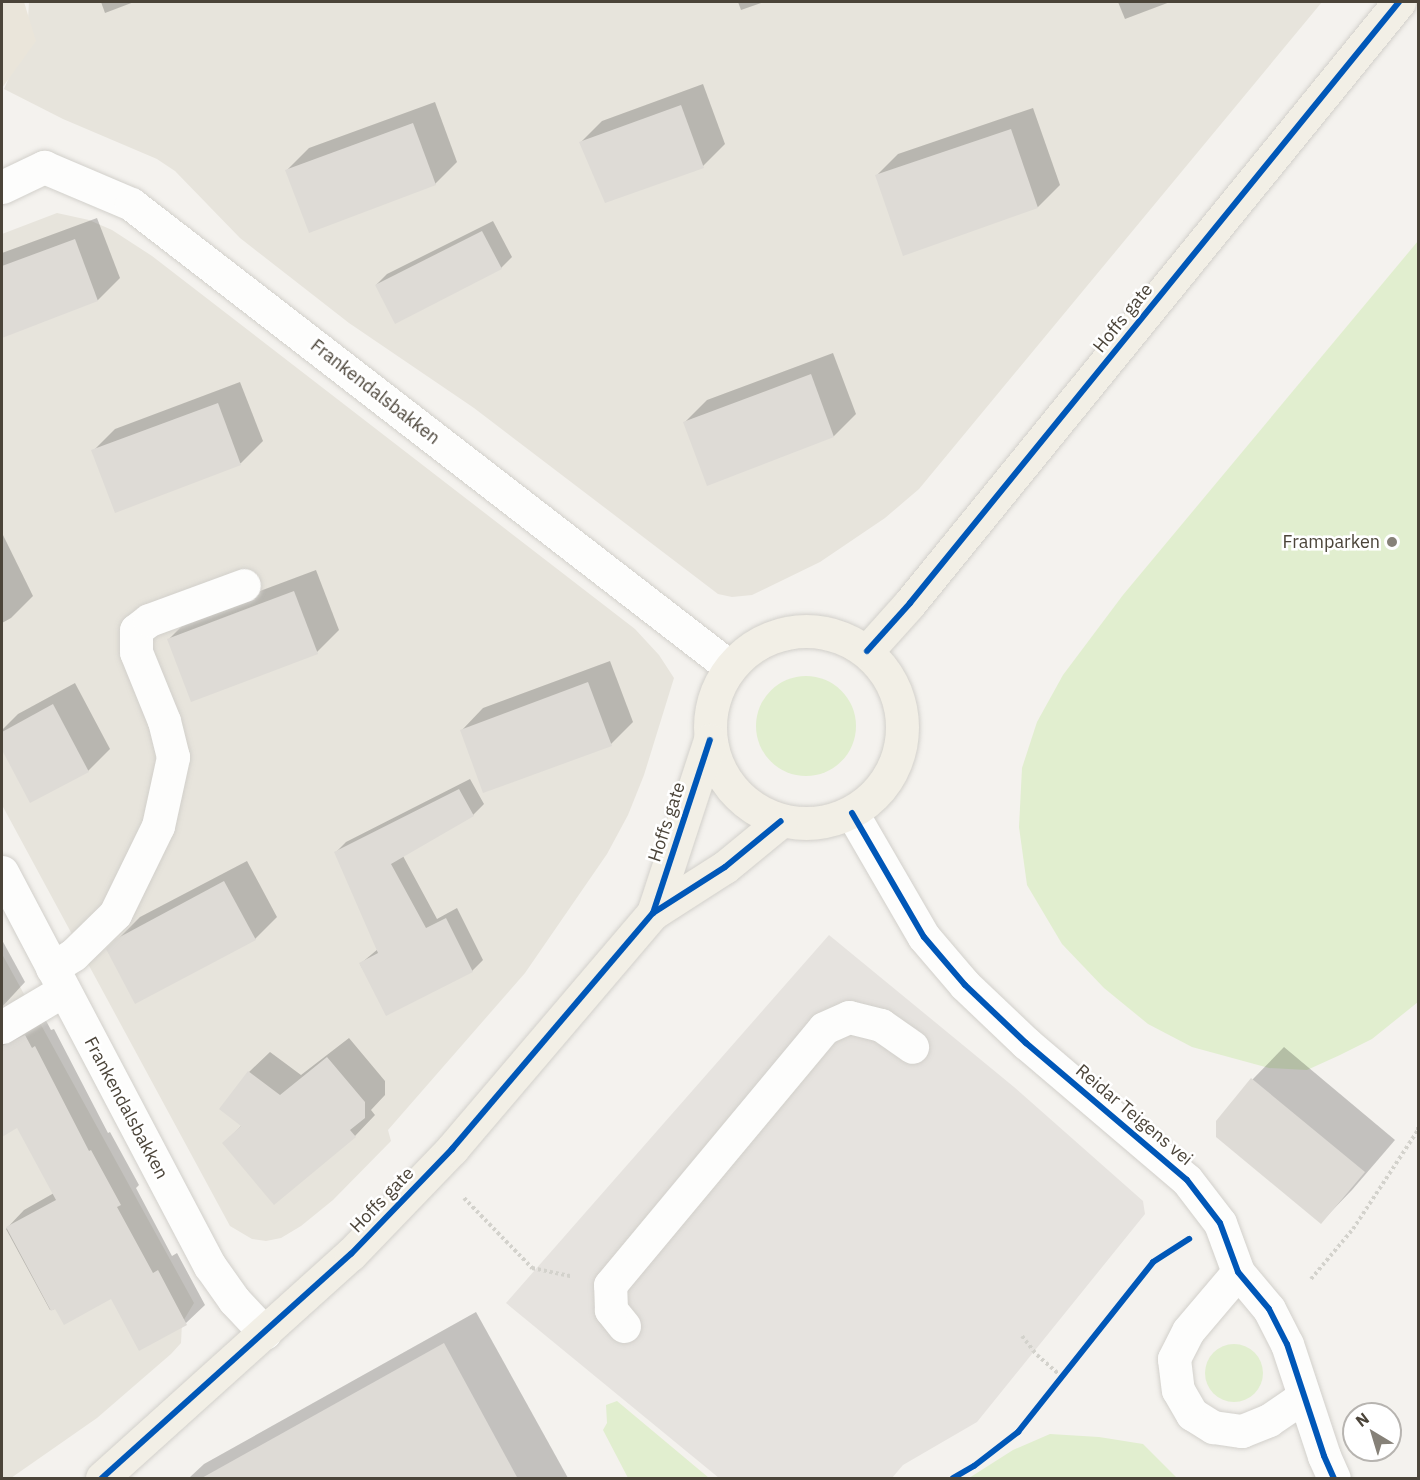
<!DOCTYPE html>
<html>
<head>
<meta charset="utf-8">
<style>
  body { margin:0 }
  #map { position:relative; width:1420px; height:1480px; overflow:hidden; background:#f4f2ee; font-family:"IBM Plex Sans",sans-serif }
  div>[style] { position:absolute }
  .residential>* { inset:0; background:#e7e4dc }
  .education>* { inset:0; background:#eae5da }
  .green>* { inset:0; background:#e1eecf }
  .round { border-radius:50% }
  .parking>* { inset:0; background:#e6e3df }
  .shadow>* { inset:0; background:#0003 }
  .building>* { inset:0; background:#dedbd6 }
  .path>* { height:4px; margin-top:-2px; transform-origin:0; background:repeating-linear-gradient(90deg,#d3d2cc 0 3px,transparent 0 6px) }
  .roads { filter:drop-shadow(0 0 2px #d2d0cb) drop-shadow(0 0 2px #d2d0cb) }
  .minor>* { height:33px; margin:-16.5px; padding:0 16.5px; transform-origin:16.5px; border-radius:16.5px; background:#fdfdfc }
  .major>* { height:33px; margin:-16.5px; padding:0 16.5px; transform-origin:16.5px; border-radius:16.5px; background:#f2efe6 }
  .major>.ring { margin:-16.5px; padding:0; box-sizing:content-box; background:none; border:33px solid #f2efe6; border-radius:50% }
  .cycleway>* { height:6px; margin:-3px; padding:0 3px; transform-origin:3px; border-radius:3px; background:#0057b8 }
  .dots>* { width:16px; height:16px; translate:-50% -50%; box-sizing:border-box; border:3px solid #fff; border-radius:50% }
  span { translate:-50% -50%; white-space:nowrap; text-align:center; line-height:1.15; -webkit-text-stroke:5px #fff; paint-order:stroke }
  .street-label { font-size:18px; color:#4b4439 }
  .poi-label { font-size:18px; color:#4b4439 }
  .right { translate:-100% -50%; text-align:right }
  .frame { position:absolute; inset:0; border:3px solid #4b4439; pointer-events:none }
  .north { position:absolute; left:1342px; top:1402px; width:60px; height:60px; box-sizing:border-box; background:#fff; border:2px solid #b7b4b0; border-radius:50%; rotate:322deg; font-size:16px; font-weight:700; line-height:24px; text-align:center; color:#4b4439 }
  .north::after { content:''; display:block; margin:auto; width:21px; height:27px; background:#868178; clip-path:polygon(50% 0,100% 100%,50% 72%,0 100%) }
</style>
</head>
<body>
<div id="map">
  <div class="residential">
    <div style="clip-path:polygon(29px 2px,1322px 2px,919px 489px,885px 518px,820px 562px,752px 595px,732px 597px,718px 594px,474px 408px,349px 323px,240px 238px,175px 171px,157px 159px,63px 119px,4px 89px,27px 36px)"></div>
    <div style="clip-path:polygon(57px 213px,89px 220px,112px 230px,152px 256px,635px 629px,659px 655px,674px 678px,644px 775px,628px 815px,607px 854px,525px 973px,388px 1130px,391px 1141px,333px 1200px,301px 1226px,281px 1238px,266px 1241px,252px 1239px,230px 1226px,2px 805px,2px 234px)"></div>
    <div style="clip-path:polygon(2px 954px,194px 1303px,182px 1323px,181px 1343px,171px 1354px,97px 1418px,11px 1478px,2px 1478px)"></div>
  </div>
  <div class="education">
    <div style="clip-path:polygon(2px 2px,24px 2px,36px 41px,2px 88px)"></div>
  </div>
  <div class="green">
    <div style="clip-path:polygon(1418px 241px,1418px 1002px,1372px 1039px,1340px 1055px,1307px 1070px,1269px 1068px,1192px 1047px,1148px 1024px,1104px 988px,1062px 944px,1027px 885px,1019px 827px,1022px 768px,1037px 722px,1063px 675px,1123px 595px)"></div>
    <div class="round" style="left:756px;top:676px;width:100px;height:100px"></div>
    <div class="round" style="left:1205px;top:1344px;width:58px;height:58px"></div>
    <div style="clip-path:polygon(617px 1401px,709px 1478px,628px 1478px,603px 1430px,607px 1423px,606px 1405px)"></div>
    <div style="clip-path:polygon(1050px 1434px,1099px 1437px,1143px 1444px,1177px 1478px,969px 1478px,1013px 1450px)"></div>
  </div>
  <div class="parking">
    <div style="clip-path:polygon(829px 935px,1014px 1087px,1143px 1201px,1145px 1214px,977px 1422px,903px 1465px,892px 1478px,719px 1478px,506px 1303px)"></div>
  </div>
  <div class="shadow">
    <div style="clip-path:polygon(101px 2px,134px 2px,105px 13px)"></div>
    <div style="clip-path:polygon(738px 2px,764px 2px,741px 10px)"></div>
    <div style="clip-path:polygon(1118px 2px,1170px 2px,1125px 19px)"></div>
    <div style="clip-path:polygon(703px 84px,725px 144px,703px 166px,580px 143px,602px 121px)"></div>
    <div style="clip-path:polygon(435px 102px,457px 162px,435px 184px,287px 170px,309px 148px)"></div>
    <div style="clip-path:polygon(1033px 108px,1060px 185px,1038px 207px,876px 176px,898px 154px)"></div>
    <div style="clip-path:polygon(97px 218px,120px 278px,98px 300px,2px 336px,2px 253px)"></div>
    <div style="clip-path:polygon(493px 221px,512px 257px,501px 268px,376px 285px,387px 274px)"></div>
    <div style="clip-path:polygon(833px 353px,856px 414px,834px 436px,708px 484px,685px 422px,707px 400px)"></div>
    <div style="clip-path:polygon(240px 382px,263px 441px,241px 463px,115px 511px,93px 451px,115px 429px)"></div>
    <div style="clip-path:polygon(2px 533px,33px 596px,11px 618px,2px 623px)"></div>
    <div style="clip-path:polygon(316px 570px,339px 630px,317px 652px,169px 639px,191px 617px)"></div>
    <div style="clip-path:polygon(610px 661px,633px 722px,611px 744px,462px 730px,483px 708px)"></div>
    <div style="clip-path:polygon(75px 683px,110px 749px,88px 771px,30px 801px,2px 747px,2px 730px,18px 714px)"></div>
    <div style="clip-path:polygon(470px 779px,484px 804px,473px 815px,403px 856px,437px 919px,457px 908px,483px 960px,472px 971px,387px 1014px,360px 964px,378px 949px,336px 852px,346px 842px)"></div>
    <div style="clip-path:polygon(247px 861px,277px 917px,255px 939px,108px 949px,140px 917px)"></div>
    <div style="clip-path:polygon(2px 940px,25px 982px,2px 1007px)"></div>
    <div style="clip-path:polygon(2px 1007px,4px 1017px,44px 1017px,51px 1030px,54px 1029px,108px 1133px,110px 1132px,139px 1185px,136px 1188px,172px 1256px,177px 1253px,205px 1305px,186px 1323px,111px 1297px,50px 1310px,6px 1229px,24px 1210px,54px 1193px,18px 1126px,5px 1133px,2px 1127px)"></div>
    <div style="clip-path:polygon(349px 1038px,385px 1081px,385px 1095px,371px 1110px,375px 1115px,355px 1136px,224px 1143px,242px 1125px,249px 1072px,270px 1052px,301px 1075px)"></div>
    <div style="clip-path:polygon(1284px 1047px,1395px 1140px,1352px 1190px,1321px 1222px,1217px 1122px,1253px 1079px)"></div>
    <div style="clip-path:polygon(476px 1312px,568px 1478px,189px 1478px,204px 1464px)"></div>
  </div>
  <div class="building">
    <div style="clip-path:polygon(681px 105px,704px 168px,605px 203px,579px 142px)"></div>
    <div style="clip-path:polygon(413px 123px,436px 185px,309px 233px,285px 170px)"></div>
    <div style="clip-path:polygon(1011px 129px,1038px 208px,903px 256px,875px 175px)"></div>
    <div style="clip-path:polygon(482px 231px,502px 269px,395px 324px,375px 285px)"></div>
    <div style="clip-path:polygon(75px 239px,98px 301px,2px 338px,2px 266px)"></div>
    <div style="clip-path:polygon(811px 374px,834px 437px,707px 486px,683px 422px)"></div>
    <div style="clip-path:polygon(218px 403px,241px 465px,115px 513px,91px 450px)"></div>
    <div style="clip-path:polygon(294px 591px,318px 654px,191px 702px,167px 639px)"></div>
    <div style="clip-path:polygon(588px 682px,612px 746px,483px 793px,460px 730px)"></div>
    <div style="clip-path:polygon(53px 704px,89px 772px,30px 803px,2px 750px,2px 732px)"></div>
    <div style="clip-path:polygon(459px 789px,474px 816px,391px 864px,426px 928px,446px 918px,473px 972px,386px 1016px,359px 963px,378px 953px,334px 852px)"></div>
    <div style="clip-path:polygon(224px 881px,256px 940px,135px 1004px,106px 949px,116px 939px)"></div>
    <div style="clip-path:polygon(25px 1035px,32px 1048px,35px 1046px,89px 1151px,91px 1150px,121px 1205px,117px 1207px,153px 1273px,158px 1270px,187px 1325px,139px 1351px,111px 1299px,64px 1325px,55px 1309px,51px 1311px,6px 1227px,56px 1200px,17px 1128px,2px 1137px,2px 1046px)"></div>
    <div style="clip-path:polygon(327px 1057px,365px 1102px,365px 1118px,350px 1130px,356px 1137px,274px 1205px,222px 1143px,241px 1126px,219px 1109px,248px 1071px,280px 1095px)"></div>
    <div style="clip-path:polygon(1251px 1078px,1365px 1172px,1321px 1224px,1216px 1137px,1216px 1121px)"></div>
    <div style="clip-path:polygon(444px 1343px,518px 1479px,200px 1479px)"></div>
  </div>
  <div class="path">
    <div style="left:464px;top:1198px;width:98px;rotate:45.8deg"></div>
    <div style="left:532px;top:1268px;width:40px;rotate:12deg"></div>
    <div style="left:1311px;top:1279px;width:65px;rotate:-50deg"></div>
    <div style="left:1353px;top:1229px;width:118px;rotate:-56.7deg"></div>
    <div style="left:1418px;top:1130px;width:5px;rotate:-90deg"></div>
    <div style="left:1022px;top:1336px;width:24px;rotate:52deg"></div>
    <div style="left:1037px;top:1355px;width:33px;rotate:41deg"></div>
  </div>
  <div class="roads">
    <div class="minor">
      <div style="left:2px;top:187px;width:47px;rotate:-25.5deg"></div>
      <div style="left:44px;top:167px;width:95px;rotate:23deg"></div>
      <div style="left:131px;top:204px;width:757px;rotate:37.7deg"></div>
      <div style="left:852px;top:813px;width:143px;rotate:59.9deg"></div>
      <div style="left:924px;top:937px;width:63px;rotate:49.5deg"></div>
      <div style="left:965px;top:985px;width:84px;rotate:43.6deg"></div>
      <div style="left:1026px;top:1043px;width:211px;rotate:40.4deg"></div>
      <div style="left:1187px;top:1180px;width:54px;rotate:52.5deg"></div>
      <div style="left:1220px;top:1223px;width:52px;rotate:69.8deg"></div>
      <div style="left:1238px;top:1272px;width:48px;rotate:50deg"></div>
      <div style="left:1269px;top:1309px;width:39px;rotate:63deg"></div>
      <div style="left:1287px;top:1344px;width:118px;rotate:71.7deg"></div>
      <div style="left:1324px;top:1456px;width:24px;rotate:66deg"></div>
      <div style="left:2px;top:872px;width:446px;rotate:62.2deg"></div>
      <div style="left:210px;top:1266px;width:42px;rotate:54.8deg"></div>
      <div style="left:234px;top:1300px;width:45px;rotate:46.8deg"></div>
      <div style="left:52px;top:968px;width:25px;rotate:-32deg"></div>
      <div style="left:73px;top:955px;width:59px;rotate:-44.3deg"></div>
      <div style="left:115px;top:914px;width:98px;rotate:-64deg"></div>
      <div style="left:158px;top:826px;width:71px;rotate:-77.7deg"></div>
      <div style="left:173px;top:757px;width:37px;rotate:-104deg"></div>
      <div style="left:164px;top:721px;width:74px;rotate:-112.1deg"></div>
      <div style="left:136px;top:652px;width:22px;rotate:-90deg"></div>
      <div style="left:136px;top:630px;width:16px;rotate:-38deg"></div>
      <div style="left:149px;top:620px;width:101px;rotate:-20.2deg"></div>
      <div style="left:2px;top:1027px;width:72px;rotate:-30.8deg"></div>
      <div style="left:1238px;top:1272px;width:77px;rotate:130.3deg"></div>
      <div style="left:1188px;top:1331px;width:31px;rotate:117deg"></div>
      <div style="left:1174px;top:1359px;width:31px;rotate:83deg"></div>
      <div style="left:1178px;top:1390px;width:28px;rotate:60deg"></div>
      <div style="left:1192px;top:1414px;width:25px;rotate:32deg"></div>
      <div style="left:1213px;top:1427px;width:29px;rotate:8deg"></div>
      <div style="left:1242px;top:1431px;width:29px;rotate:-22deg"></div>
      <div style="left:1269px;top:1420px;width:42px;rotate:-34.4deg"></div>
      <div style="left:624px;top:1326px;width:21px;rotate:-129deg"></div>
      <div style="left:611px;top:1310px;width:25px;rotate:-92deg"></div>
      <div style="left:610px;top:1285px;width:334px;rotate:-50.2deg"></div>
      <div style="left:824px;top:1028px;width:27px;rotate:-24deg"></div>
      <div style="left:849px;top:1017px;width:33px;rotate:14deg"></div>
      <div style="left:881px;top:1025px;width:38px;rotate:35deg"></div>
    </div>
    <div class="major">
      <div class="ring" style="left:710px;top:631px;width:159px;height:159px"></div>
      <div style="left:867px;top:651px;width:64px;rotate:-48.1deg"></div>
      <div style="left:910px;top:603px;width:775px;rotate:-50.87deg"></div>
      <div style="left:653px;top:913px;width:182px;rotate:-71.8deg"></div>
      <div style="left:102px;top:1478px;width:335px;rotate:-42deg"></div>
      <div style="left:351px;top:1254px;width:146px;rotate:-46.1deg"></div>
      <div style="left:452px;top:1149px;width:310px;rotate:-49.6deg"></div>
      <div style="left:653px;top:913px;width:85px;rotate:-32.6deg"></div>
      <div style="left:725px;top:867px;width:72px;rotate:-39.4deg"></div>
    </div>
  </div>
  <div class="cycleway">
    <div style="left:867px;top:651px;width:64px;rotate:-48.1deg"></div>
    <div style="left:910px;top:603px;width:775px;rotate:-50.87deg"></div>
    <div style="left:852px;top:813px;width:143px;rotate:59.9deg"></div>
    <div style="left:924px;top:937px;width:63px;rotate:49.5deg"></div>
    <div style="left:965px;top:985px;width:84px;rotate:43.6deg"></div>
    <div style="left:1026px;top:1043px;width:211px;rotate:40.4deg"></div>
    <div style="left:1187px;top:1180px;width:54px;rotate:52.5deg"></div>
    <div style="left:1220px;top:1223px;width:52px;rotate:69.8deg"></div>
    <div style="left:1238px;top:1272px;width:48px;rotate:50deg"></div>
    <div style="left:1269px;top:1309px;width:39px;rotate:63deg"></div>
    <div style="left:1287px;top:1344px;width:118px;rotate:71.7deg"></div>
    <div style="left:1324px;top:1456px;width:24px;rotate:66deg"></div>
    <div style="left:653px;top:913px;width:182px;rotate:-71.8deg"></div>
    <div style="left:102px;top:1478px;width:335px;rotate:-42deg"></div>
    <div style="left:351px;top:1254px;width:146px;rotate:-46.1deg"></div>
    <div style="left:452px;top:1149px;width:310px;rotate:-49.6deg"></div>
    <div style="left:653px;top:913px;width:85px;rotate:-32.6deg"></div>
    <div style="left:725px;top:867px;width:72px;rotate:-39.4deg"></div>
    <div style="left:953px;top:1478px;width:24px;rotate:-30deg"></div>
    <div style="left:974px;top:1466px;width:56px;rotate:-37.7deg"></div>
    <div style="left:1018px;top:1432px;width:217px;rotate:-51.5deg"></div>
    <div style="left:1153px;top:1262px;width:43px;rotate:-32.6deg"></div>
  </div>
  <div class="dots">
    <div style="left:1392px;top:542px;background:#868178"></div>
  </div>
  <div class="street-label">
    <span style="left:1123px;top:318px;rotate:-51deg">Hoffs gate</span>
    <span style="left:375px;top:392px;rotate:38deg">Frankendalsbakken</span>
    <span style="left:667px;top:822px;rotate:-72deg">Hoffs gate</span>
    <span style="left:126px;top:1108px;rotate:62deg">Frankendalsbakken</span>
    <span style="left:1134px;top:1115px;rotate:40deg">Reidar Teigens vei</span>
    <span style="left:382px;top:1200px;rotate:-46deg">Hoffs gate</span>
  </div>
  <div class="poi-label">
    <span class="right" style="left:1380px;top:542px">Framparken</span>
  </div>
  <div class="frame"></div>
  <div class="north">N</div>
</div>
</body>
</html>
